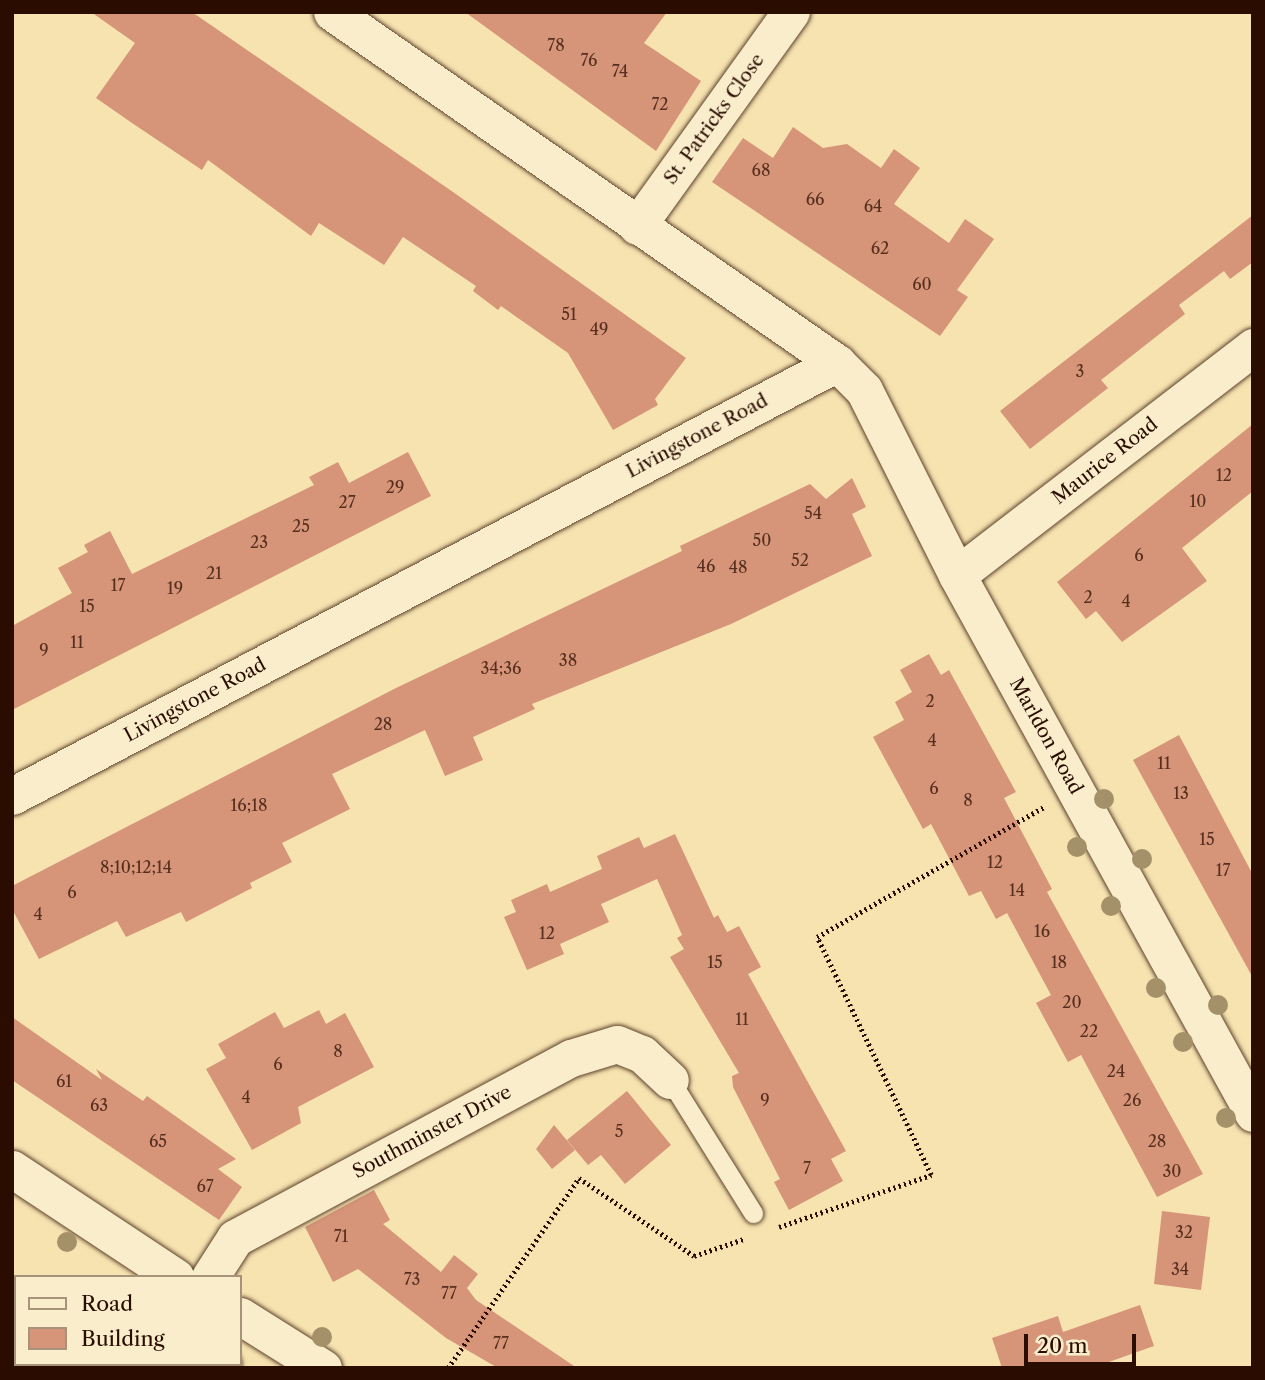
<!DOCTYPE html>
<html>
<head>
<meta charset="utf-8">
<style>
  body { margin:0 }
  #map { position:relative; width:1265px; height:1380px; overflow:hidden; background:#f6e3b0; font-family:"Libre Caslon Text",serif }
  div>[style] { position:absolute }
  .building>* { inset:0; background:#d69479 }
  .path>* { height:4.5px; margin-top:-2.25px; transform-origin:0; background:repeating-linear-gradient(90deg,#2b0d00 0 2px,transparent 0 5.5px) }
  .roads { filter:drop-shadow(0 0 2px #5e422c) drop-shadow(0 0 2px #5e422c) }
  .service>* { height:19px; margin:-9.5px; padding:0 9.5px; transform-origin:9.5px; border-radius:9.5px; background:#f9edcc }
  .minor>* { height:37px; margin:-18.5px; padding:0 18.5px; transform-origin:18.5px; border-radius:18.5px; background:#f9edcc }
  .trees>* { width:20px; height:20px; margin:-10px; border-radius:50%; background:#a49069 }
  span { translate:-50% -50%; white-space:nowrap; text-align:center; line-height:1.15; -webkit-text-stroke:5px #f9edcc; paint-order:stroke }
  .number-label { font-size:16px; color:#562f1e }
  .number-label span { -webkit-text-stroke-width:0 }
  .street-label { font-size:19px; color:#2b0d00 }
  .frame { position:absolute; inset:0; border:14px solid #2b0d00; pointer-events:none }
  .legend { position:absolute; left:14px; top:1275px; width:228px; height:91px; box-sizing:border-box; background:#f9edcc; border:2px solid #a7937a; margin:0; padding:9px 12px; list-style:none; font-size:21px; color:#2b0d00 }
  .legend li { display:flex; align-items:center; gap:14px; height:35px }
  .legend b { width:35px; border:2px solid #a7937a }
  .scale { position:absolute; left:1024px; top:1334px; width:112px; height:32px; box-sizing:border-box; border:4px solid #2b0d00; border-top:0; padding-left:9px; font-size:21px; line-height:24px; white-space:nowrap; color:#2b0d00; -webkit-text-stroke:5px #f9edcc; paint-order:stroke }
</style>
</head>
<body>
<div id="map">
  <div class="building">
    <div style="clip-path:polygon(91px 12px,192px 12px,453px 192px,686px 358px,655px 399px,658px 405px,613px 430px,568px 353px,501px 306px,498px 310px,473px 291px,476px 286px,403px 237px,384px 265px,319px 223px,311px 236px,208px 160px,202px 170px,132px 123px,96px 98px,135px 43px)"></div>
    <div style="clip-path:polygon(465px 12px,667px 12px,644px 43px,701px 81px,656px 151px)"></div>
    <div style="clip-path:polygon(793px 127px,823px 148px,847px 144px,881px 168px,894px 149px,920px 168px,894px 204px,949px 243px,965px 219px,994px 239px,957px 290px,968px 297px,940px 336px,712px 182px,743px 138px,773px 158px)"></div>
    <div style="clip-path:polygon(1253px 215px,1253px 262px,1230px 279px,1224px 271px,1179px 305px,1185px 314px,1101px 380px,1108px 388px,1030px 449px,1000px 411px)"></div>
    <div style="clip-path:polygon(1253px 424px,1253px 491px,1182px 548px,1207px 581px,1122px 642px,1096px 611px,1086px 619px,1057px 582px)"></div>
    <div style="clip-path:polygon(408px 452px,431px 496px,12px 710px,12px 626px,72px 593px,58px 568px,88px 552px,84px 545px,110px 531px,132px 574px,314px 485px,309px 477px,338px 462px,349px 483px)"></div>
    <div style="clip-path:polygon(852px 478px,866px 507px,852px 514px,872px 556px,731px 624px,532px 704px,535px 709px,473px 737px,483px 760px,445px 776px,425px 730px,332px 774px,350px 809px,282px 843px,292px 862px,250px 883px,252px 888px,186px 922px,181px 912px,126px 937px,117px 921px,39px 959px,12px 909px,12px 886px,396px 688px,682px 551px,680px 546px,810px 484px,826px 499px)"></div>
    <div style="clip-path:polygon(929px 654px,941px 675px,949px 670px,1016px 792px,1004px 798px,1052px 889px,1047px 892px,1203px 1174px,1157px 1197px,1081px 1055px,1068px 1062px,1036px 1003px,1051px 995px,1007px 913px,996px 919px,981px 891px,969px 896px,931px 824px,923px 829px,873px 737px,904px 720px,895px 702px,912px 692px,900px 670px)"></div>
    <div style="clip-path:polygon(1179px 735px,1253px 875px,1253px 978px,1133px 760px)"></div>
    <div style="clip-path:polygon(675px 834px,714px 918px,718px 915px,727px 932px,739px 926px,761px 967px,748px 974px,846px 1151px,831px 1159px,843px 1181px,789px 1210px,774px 1182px,780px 1179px,733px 1087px,732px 1076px,739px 1073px,670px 957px,684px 949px,677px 938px,682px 935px,657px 879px,601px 904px,609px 922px,560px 944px,564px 954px,527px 970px,504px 917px,516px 912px,511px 900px,547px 884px,550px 892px,602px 869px,597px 856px,639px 837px,644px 848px)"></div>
    <div style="clip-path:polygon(319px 1010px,326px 1024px,345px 1013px,374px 1067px,298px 1107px,301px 1123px,252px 1150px,206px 1069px,226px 1058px,218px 1044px,275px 1012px,284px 1028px)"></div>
    <div style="clip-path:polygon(12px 1017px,102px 1080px,96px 1069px,143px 1101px,147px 1096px,236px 1159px,218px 1169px,242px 1187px,219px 1220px,12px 1080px)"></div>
    <div style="clip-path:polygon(627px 1091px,671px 1145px,625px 1184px,601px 1155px,588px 1165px,567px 1140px)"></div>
    <div style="clip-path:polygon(554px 1125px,575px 1150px,552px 1169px,536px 1149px)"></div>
    <div style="clip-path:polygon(374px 1190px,390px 1220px,383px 1224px,441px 1272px,454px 1255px,478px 1274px,467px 1288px,476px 1300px,577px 1368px,498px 1368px,446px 1338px,358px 1269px,333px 1282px,305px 1227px)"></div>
    <div style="clip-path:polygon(1162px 1211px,1210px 1217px,1201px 1290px,1154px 1284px)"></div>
    <div style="clip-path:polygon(1140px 1305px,1154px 1346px,1092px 1368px,1002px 1368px,992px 1338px,1058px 1316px,1063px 1332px)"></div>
  </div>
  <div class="path">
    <div style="left:779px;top:1227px;width:161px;rotate:-18.9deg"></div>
    <div style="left:931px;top:1175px;width:264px;rotate:-115.6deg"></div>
    <div style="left:817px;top:937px;width:262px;rotate:-29.8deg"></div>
    <div style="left:448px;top:1368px;width:231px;rotate:-55.4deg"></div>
    <div style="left:579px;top:1178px;width:139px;rotate:34.1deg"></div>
    <div style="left:694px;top:1256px;width:53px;rotate:-18.8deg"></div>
  </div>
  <div class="roads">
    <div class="service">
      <div style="left:670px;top:1080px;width:157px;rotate:58deg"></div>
    </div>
    <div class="minor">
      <div style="left:637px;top:226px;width:264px;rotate:-54.3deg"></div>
      <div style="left:837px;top:363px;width:38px;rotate:45deg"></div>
      <div style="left:864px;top:390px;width:207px;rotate:63.3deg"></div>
      <div style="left:957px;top:575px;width:614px;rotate:61.18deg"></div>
      <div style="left:957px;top:575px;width:374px;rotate:-37.6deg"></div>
      <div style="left:12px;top:796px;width:932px;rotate:-27.69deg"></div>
      <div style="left:837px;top:363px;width:615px;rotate:-145.2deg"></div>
      <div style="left:12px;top:1169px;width:196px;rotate:33.5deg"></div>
      <div style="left:210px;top:1277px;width:46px;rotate:-57.3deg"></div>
      <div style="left:235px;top:1238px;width:381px;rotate:-28.2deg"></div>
      <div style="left:571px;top:1058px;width:48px;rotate:-16.9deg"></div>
      <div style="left:617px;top:1044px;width:27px;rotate:22deg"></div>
      <div style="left:642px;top:1054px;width:38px;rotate:43deg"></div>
      <div style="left:240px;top:1316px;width:98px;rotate:32.1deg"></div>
      <div style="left:219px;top:1368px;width:5px;rotate:-53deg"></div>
    </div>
  </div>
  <div class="trees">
    <div style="left:1104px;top:799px"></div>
    <div style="left:1077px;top:847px"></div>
    <div style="left:1142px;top:859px"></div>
    <div style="left:1111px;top:906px"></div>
    <div style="left:1156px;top:988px"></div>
    <div style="left:1218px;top:1005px"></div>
    <div style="left:1183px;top:1042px"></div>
    <div style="left:1226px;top:1118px"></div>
    <div style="left:67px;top:1242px"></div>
    <div style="left:322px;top:1337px"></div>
  </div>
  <div class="number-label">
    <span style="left:556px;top:45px">78</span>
    <span style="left:589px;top:60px">76</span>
    <span style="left:620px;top:71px">74</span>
    <span style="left:660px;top:104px">72</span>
    <span style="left:761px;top:170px">68</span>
    <span style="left:815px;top:199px">66</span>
    <span style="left:873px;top:206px">64</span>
    <span style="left:880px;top:248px">62</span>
    <span style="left:922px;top:284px">60</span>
    <span style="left:569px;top:314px">51</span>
    <span style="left:599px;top:329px">49</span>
    <span style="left:1080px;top:371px">3</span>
    <span style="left:1224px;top:475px">12</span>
    <span style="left:395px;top:487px">29</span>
    <span style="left:1198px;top:501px">10</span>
    <span style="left:347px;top:502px">27</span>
    <span style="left:813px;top:513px">54</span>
    <span style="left:301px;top:526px">25</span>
    <span style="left:762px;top:540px">50</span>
    <span style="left:259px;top:542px">23</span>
    <span style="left:1139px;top:555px">6</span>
    <span style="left:800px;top:560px">52</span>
    <span style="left:706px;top:566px">46</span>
    <span style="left:738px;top:567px">48</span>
    <span style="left:214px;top:573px">21</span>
    <span style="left:118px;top:585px">17</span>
    <span style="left:175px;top:588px">19</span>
    <span style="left:1088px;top:597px">2</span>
    <span style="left:1126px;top:601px">4</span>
    <span style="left:87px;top:606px">15</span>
    <span style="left:77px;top:642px">11</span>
    <span style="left:44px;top:650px">9</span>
    <span style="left:568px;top:660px">38</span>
    <span style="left:501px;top:668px">34;36</span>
    <span style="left:930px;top:701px">2</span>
    <span style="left:383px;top:724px">28</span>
    <span style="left:932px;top:740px">4</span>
    <span style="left:1164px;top:763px">11</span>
    <span style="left:934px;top:788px">6</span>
    <span style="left:1181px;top:793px">13</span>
    <span style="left:968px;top:800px">8</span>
    <span style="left:249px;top:805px">16;18</span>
    <span style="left:1207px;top:839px">15</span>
    <span style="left:995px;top:862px">12</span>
    <span style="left:136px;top:867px">8;10;12;14</span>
    <span style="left:1223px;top:870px">17</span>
    <span style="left:1017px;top:890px">14</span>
    <span style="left:72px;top:892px">6</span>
    <span style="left:38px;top:914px">4</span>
    <span style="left:1042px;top:931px">16</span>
    <span style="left:547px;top:933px">12</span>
    <span style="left:715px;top:962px">15</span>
    <span style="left:1059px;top:962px">18</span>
    <span style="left:1072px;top:1002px">20</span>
    <span style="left:742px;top:1019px">11</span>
    <span style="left:1089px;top:1031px">22</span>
    <span style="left:338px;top:1051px">8</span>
    <span style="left:278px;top:1064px">6</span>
    <span style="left:1116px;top:1071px">24</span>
    <span style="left:64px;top:1081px">61</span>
    <span style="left:246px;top:1097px">4</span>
    <span style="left:765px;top:1100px">9</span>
    <span style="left:1132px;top:1100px">26</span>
    <span style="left:99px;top:1105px">63</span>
    <span style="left:619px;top:1131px">5</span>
    <span style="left:158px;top:1141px">65</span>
    <span style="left:1157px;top:1141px">28</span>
    <span style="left:807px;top:1168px">7</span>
    <span style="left:1172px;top:1171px">30</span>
    <span style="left:205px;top:1186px">67</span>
    <span style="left:1184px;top:1232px">32</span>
    <span style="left:341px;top:1236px">71</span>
    <span style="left:1180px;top:1269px">34</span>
    <span style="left:412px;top:1279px">73</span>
    <span style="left:449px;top:1293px">77</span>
    <span style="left:501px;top:1343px">77</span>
  </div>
  <div class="street-label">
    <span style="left:714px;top:119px;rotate:-54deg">St. Patricks Close</span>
    <span style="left:697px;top:436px;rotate:-28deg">Livingstone Road</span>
    <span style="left:1105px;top:461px;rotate:-38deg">Maurice Road</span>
    <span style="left:195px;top:700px;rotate:-28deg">Livingstone Road</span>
    <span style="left:1046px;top:736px;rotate:61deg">Marldon Road</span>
    <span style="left:432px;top:1132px;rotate:-28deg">Southminster Drive</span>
  </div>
  <div class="frame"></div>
  <ul class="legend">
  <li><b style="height:9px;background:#f9edcc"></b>Road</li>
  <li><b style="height:19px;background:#d69479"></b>Building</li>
  </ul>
  <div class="scale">20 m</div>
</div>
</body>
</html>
